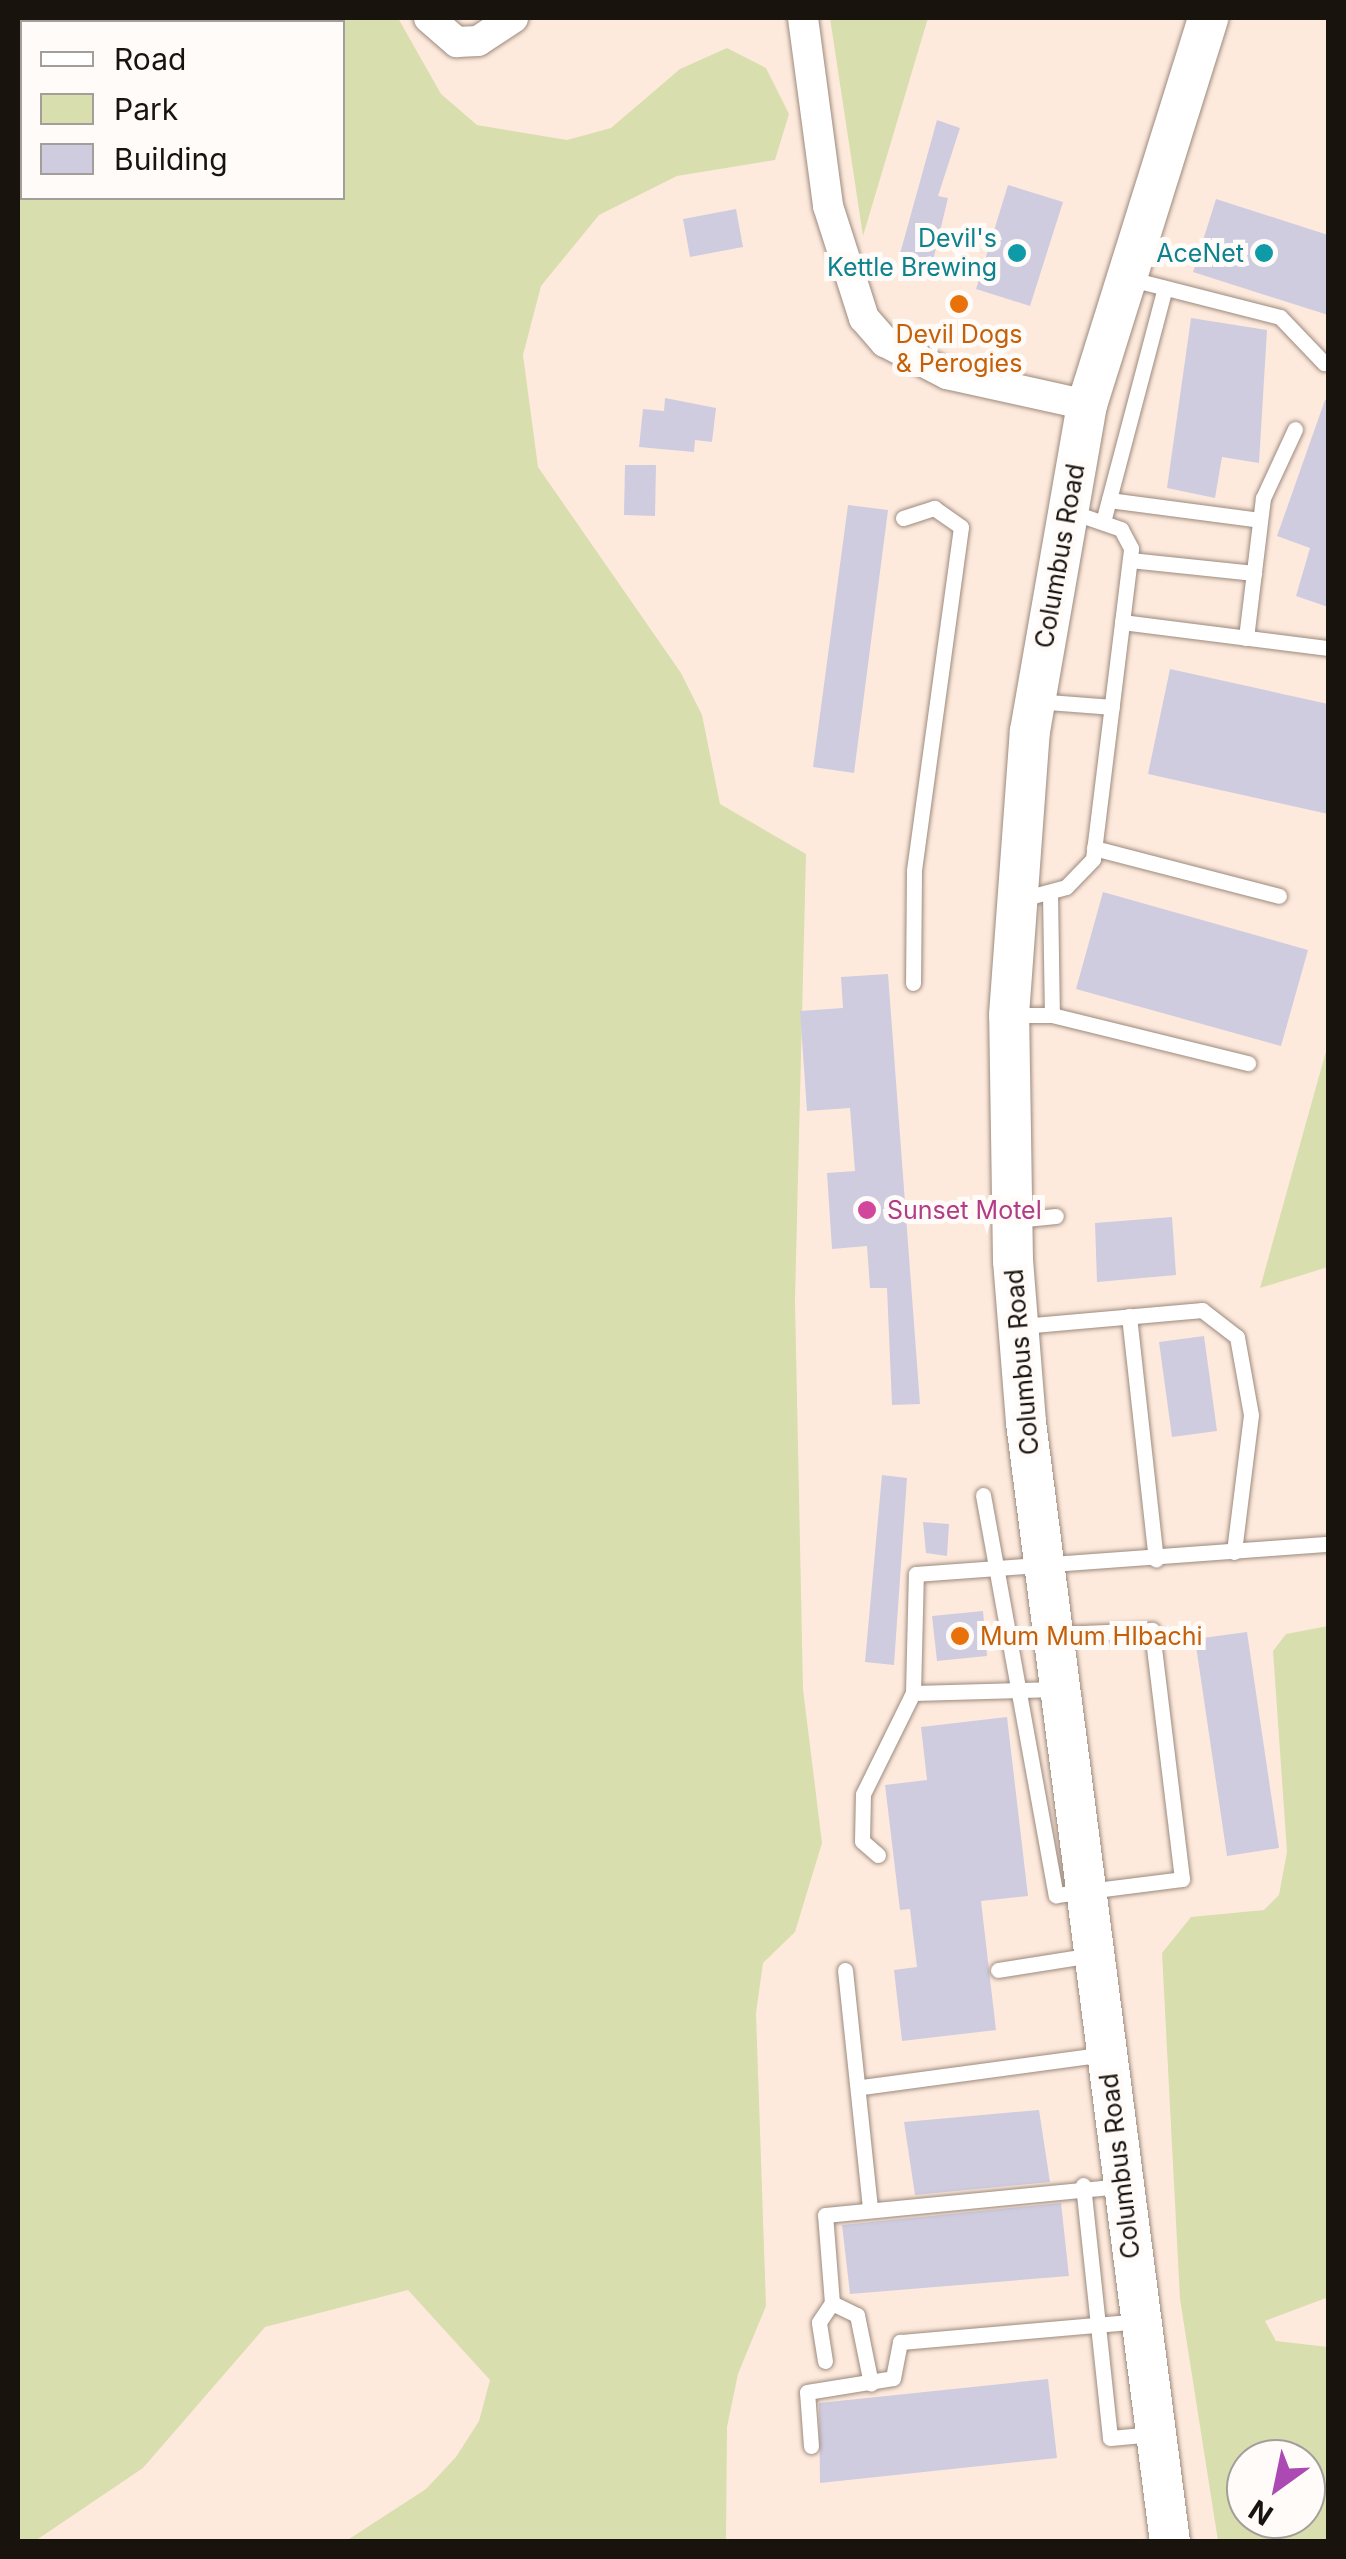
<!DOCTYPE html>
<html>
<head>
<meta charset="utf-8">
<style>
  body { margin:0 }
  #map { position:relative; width:1346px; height:2559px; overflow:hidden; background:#feeadd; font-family:Inter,sans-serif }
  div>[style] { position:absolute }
  .green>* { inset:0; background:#d9deae }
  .building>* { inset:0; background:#cfcce0 }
  .roads { filter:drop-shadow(0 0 2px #9c8a7e) drop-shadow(0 0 2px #9c8a7e) }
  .service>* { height:15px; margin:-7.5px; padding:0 7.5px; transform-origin:7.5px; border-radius:7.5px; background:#fff }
  .minor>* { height:30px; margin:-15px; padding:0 15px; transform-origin:15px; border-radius:15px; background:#fff }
  .secondary>* { height:40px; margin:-20px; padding:0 20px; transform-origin:20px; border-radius:20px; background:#fff }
  .dots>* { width:28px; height:28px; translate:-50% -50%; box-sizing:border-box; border:5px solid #fffbf8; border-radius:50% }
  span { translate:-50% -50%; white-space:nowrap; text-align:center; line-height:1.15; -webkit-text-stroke:10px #fffbf8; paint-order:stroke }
  .culture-label { font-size:25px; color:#0d838f }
  .right { translate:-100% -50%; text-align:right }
  .food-label { font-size:25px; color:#c56008 }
  .left { translate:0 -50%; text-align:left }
  .street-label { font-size:25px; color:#19130e }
  .hotel-label { font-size:25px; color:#b23c85 }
  .frame { position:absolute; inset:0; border:20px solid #19130e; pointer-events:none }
  .legend { position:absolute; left:20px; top:20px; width:325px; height:180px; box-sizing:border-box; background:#fffbf8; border:2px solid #a39e9a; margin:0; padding:12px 18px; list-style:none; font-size:30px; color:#19130e }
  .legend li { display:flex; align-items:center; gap:20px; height:50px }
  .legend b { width:50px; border:2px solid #a39e9a }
  .north { position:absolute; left:1226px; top:2439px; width:100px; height:100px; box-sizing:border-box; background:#fffbf8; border:2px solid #a39e9a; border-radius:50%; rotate:213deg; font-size:28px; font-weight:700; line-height:40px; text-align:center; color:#19130e }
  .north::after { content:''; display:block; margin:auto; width:35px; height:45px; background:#ab4ab2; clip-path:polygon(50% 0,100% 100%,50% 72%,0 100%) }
</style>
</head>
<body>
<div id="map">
  <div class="green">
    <div style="clip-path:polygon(evenodd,18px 18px,398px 18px,441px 94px,477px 125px,567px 140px,611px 128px,680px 69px,727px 48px,766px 68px,789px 114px,775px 160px,677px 176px,599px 215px,541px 286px,523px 355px,538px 467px,681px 673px,702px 715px,720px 804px,806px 854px,795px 1300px,803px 1689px,822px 1843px,795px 1932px,763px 1963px,756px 2013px,766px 2306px,738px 2374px,727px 2427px,726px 2541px,346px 2541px,426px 2489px,456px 2457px,479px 2421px,490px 2380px,408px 2290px,265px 2327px,143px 2468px,35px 2541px,18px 2541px,18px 18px,22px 22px,342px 22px,342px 198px,22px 198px,22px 22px)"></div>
    <div style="clip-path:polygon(830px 18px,928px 18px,863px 236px)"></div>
    <div style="clip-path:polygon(1328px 1044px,1328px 1267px,1260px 1288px)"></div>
    <div style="clip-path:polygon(evenodd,1328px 1626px,1328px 2289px,1326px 2298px,1265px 2321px,1276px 2341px,1328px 2347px,1328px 2541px,1218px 2541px,1180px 2299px,1162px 1953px,1191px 1917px,1264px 1910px,1279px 1895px,1287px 1852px,1273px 1651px,1286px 1634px,1328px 1626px,1246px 2459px,1306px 2459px,1306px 2519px,1246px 2519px,1246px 2459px)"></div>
  </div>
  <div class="building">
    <div style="clip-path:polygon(937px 120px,960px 128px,938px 196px,948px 198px,931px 269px,898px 261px)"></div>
    <div style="clip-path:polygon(1008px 185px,1063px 202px,1030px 306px,976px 289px)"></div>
    <div style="clip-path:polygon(1216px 199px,1328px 235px,1328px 315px,1193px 272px)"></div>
    <div style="clip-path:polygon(736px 209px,743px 247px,690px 257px,683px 219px)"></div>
    <div style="clip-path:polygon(1191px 318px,1267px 330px,1259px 463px,1222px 457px,1215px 498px,1167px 488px)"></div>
    <div style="clip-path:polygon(665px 398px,716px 408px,712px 442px,695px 440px,694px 452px,639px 447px,643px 409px,664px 411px)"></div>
    <div style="clip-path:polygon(1325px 400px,1328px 401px,1328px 607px,1296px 596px,1310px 548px,1277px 536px)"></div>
    <div style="clip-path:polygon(625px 465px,656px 465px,655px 516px,624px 515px)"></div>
    <div style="clip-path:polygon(848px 505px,888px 510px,854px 773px,813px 767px)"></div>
    <div style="clip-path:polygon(1170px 669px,1328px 704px,1328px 814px,1148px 774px)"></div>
    <div style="clip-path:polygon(1103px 892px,1308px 950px,1281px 1046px,1076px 989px)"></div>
    <div style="clip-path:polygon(888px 974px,920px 1404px,892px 1405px,887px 1288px,870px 1288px,867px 1246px,832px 1249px,827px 1173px,855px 1171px,850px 1108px,807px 1111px,800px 1011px,843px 1008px,841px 977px)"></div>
    <div style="clip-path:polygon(1172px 1217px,1176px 1275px,1097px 1282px,1095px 1223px)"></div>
    <div style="clip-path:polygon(1204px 1336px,1217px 1431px,1172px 1437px,1159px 1342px)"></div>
    <div style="clip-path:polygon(882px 1475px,907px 1478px,894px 1665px,865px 1662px)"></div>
    <div style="clip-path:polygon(923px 1522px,949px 1524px,947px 1556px,926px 1553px)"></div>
    <div style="clip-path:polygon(983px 1611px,987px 1656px,937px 1661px,932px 1616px)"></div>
    <div style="clip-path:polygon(1247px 1632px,1279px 1848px,1227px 1856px,1195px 1639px)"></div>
    <div style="clip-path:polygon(1007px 1717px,1028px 1896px,981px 1901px,996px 2030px,902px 2041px,894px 1970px,917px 1967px,910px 1909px,900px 1910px,885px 1785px,927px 1780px,921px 1727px)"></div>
    <div style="clip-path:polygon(1039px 2110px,1050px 2182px,915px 2195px,904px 2122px)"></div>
    <div style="clip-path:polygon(1061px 2203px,1069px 2276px,850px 2294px,842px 2225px)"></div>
    <div style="clip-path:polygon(1048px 2379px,1057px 2458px,820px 2483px,819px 2403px)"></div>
  </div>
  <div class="roads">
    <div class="service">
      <div style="left:1127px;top:278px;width:158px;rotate:14.3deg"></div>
      <div style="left:1280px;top:317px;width:64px;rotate:46.3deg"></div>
      <div style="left:1109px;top:500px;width:152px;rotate:7.5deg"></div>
      <div style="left:903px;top:518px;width:33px;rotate:-18deg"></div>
      <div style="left:934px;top:508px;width:33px;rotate:35deg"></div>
      <div style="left:961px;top:527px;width:348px;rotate:97.8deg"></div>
      <div style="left:914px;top:872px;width:111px;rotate:90.5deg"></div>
      <div style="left:1103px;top:522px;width:242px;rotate:-75.2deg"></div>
      <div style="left:1130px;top:560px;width:125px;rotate:6deg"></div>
      <div style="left:1122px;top:622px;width:208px;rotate:7.2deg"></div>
      <div style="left:1246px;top:638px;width:141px;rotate:-83.1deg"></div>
      <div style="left:1263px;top:498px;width:76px;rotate:-65.1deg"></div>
      <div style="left:1036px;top:701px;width:76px;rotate:4.5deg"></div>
      <div style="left:1094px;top:848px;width:191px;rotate:14.5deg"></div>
      <div style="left:1050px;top:892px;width:123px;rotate:89.1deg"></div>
      <div style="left:1018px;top:900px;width:50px;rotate:-15.2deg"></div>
      <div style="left:1066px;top:887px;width:39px;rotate:-46deg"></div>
      <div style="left:1093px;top:859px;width:313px;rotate:-83deg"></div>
      <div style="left:1131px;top:548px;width:21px;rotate:-118deg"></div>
      <div style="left:1121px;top:529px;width:52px;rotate:-160.9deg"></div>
      <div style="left:1009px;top:1015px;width:43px"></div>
      <div style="left:1052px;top:1015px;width:202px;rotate:13.8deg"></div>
      <div style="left:1015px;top:1220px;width:41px;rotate:-5.6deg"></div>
      <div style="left:1129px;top:1316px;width:245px;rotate:83.7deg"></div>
      <div style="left:1022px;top:1326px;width:181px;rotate:-5.1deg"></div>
      <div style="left:1202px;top:1310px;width:44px;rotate:37.6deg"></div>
      <div style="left:1237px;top:1337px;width:79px;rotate:79.8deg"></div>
      <div style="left:1251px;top:1415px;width:138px;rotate:97.1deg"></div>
      <div style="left:983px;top:1495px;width:407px;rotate:79.7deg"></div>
      <div style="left:1056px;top:1895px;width:127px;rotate:-7.2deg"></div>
      <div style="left:1182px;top:1879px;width:251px;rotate:-96.9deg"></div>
      <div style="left:1152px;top:1630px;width:97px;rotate:177.6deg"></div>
      <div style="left:913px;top:1693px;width:119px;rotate:-88.6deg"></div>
      <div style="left:916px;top:1574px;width:413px;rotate:-4.2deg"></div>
      <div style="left:878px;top:1855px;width:21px;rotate:-139deg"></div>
      <div style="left:862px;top:1841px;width:47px;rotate:-88.8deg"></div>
      <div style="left:863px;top:1794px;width:113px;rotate:-63.7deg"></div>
      <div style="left:913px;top:1693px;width:145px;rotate:-1.6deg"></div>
      <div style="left:845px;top:1970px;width:240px;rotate:84deg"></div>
      <div style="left:998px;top:1970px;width:95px;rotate:-9.1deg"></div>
      <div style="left:862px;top:2087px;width:247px;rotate:-7.7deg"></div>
      <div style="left:1083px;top:2185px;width:254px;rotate:83.9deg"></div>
      <div style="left:1110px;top:2438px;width:44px;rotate:-5.2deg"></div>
      <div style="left:832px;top:2303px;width:28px;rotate:26deg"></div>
      <div style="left:857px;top:2315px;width:70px;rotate:78.5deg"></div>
      <div style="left:825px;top:2361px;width:39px;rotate:-99deg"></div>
      <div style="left:819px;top:2322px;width:23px;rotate:-56deg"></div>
      <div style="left:832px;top:2303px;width:88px;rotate:-94.5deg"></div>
      <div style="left:825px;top:2215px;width:299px;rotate:-5.6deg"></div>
      <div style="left:811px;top:2446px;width:54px;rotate:-94.2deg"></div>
      <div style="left:807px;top:2392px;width:87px;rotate:-9.2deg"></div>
      <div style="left:893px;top:2378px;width:37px;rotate:-79deg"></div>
      <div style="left:900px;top:2342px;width:240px;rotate:-5deg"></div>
    </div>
    <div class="minor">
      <div style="left:429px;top:18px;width:37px;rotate:41deg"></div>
      <div style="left:457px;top:42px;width:21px;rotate:-3deg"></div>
      <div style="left:478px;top:41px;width:42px;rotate:-33.3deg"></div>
      <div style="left:803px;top:18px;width:190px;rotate:82.4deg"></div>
      <div style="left:828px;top:206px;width:118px;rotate:72.2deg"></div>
      <div style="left:864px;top:318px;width:32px;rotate:49deg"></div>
      <div style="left:885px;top:342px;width:70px;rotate:27.3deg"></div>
      <div style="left:947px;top:374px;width:143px;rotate:12.5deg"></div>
    </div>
    <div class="secondary">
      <div style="left:1170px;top:2542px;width:1129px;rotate:-97.33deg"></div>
      <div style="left:1026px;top:1422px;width:162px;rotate:-94.6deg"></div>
      <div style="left:1013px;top:1261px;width:246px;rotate:-90.9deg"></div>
      <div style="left:1009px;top:1015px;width:285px;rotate:-85.8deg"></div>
      <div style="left:1030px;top:731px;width:331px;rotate:-80.1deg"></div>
      <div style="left:1087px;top:405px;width:405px;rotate:-72.6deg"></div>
    </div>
  </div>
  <div class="dots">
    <div style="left:1017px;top:253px;background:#0f9aa8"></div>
    <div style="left:1264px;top:253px;background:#0f9aa8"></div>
    <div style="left:959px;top:304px;background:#e8710a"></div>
    <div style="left:867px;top:1210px;background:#d1479c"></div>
    <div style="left:960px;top:1636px;background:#e8710a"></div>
  </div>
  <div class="culture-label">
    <span class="right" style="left:997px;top:253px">Devil's<br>Kettle Brewing</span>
    <span class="right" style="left:1244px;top:253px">AceNet</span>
  </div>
  <div class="food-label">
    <span style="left:959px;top:349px">Devil Dogs<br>&amp; Perogies</span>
    <span class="left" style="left:980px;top:1636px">Mum Mum HIbachi</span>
  </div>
  <div class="street-label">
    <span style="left:1060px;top:556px;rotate:-80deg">Columbus Road</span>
    <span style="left:1022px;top:1362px;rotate:-95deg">Columbus Road</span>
    <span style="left:1120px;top:2166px;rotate:-97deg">Columbus Road</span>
  </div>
  <div class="hotel-label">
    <span class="left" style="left:887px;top:1210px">Sunset Motel</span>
  </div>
  <div class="frame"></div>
  <ul class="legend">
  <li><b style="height:12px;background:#fff"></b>Road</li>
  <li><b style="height:28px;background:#d9deae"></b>Park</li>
  <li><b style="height:28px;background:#cfcce0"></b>Building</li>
  </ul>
  <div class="north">N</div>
</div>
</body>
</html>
